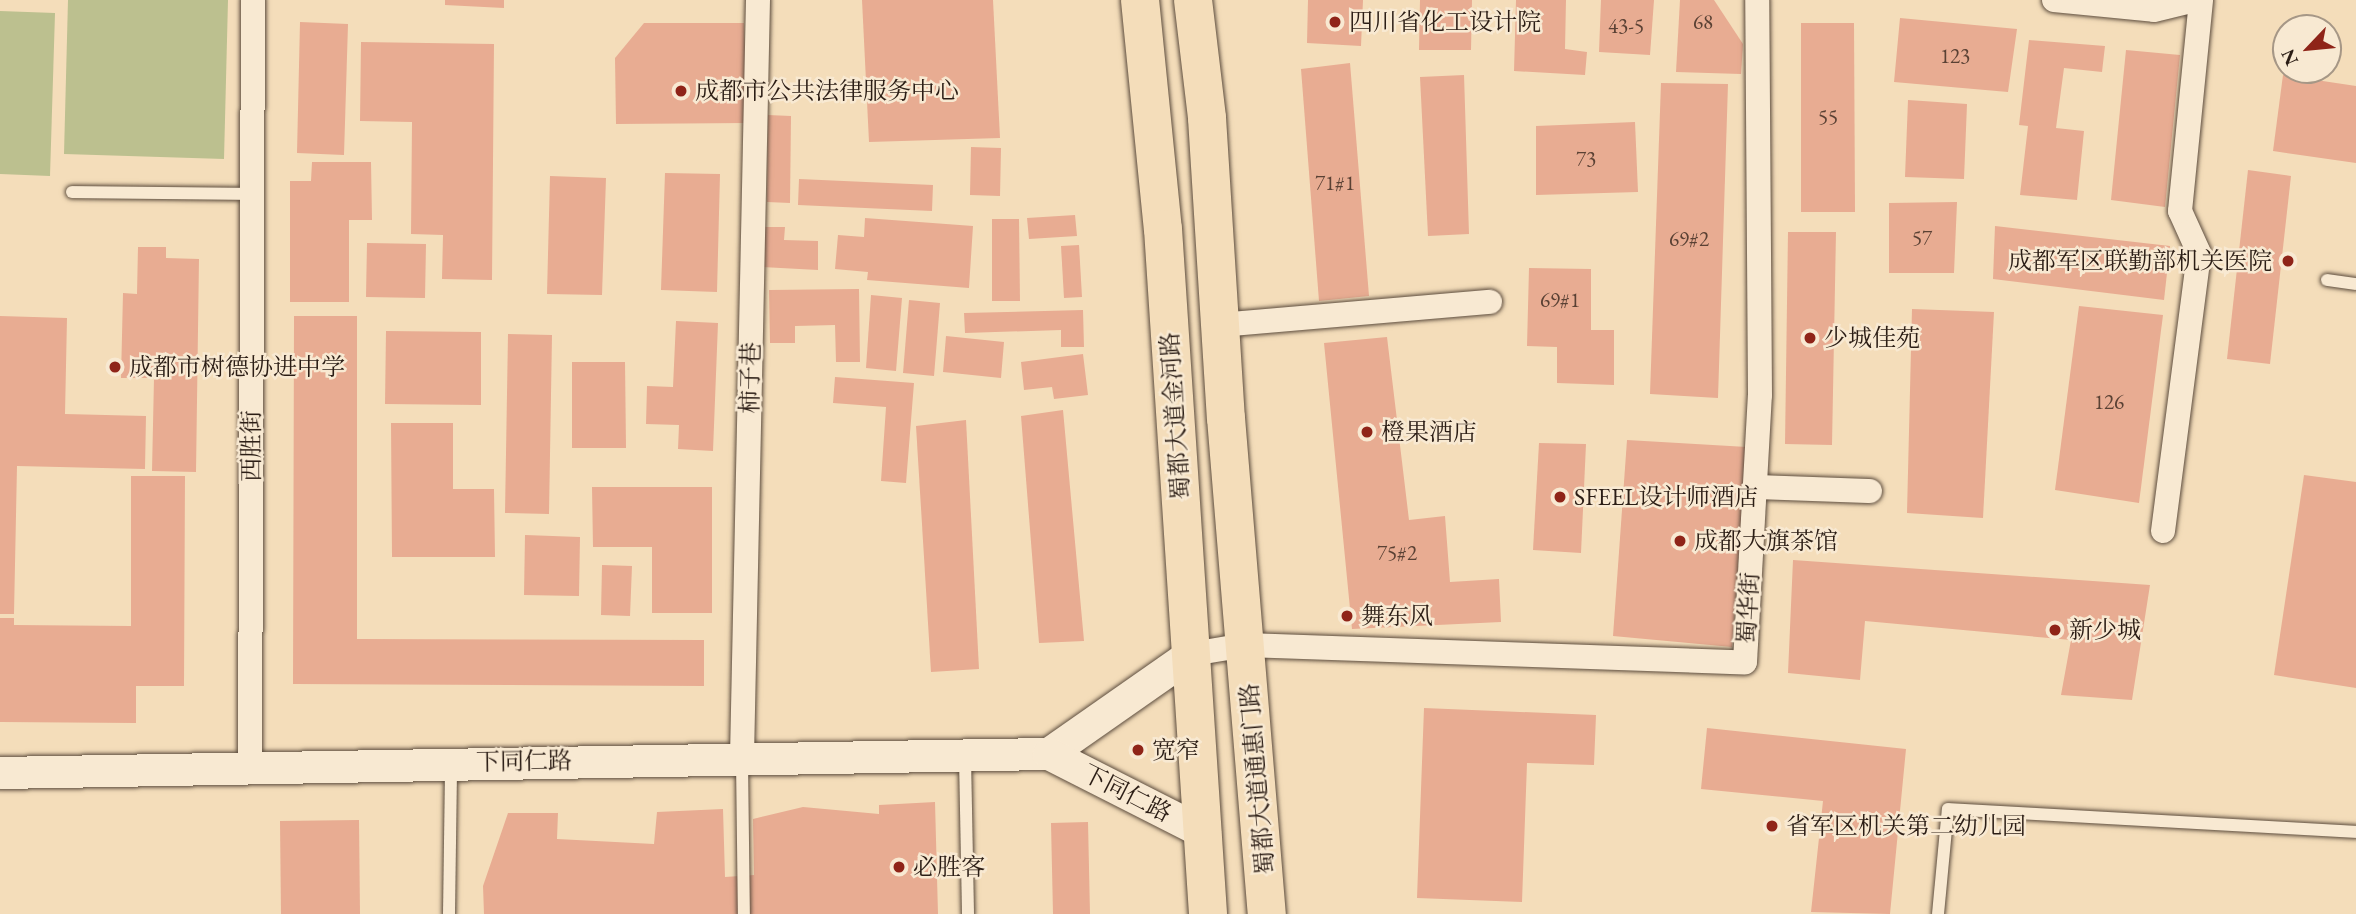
<!DOCTYPE html>
<html>
<head>
<meta charset="utf-8">
<style>
  body { margin:0 }
  #map { position:relative; width:2356px; height:914px; overflow:hidden; background:#f4ddba; font-family:"EB Garamond","Noto Serif SC",serif }
  div>[style] { position:absolute }
  .green>* { inset:0; background:#bcc08f }
  .building>* { inset:0; background:#e8ac92 }
  .roads { filter:drop-shadow(0 0 2px #5d4d3e) drop-shadow(0 0 2px #5d4d3e) }
  .service>* { height:12px; margin:-6px; padding:0 6px; transform-origin:6px; border-radius:6px; background:#f8e9d2 }
  .minor>* { height:24px; margin:-12px; padding:0 12px; transform-origin:12px; border-radius:12px; background:#f8e9d2 }
  .tertiary>* { height:32px; margin:-16px; padding:0 16px; transform-origin:16px; border-radius:16px; background:#f8e9d2 }
  .primary>* { height:38px; margin:-19px; padding:0 19px; transform-origin:19px; border-radius:19px; background:#f4ddba }
  .dots>* { width:19px; height:19px; translate:-50% -50%; box-sizing:border-box; border:4px solid #f8e9d2; border-radius:50% }
  span { translate:-50% -50%; white-space:nowrap; text-align:center; line-height:1.15; -webkit-text-stroke:5px #f8e9d2; paint-order:stroke }
  .number-label { font-size:21px; color:#5a4134 }
  .number-label span { -webkit-text-stroke-width:0 }
  .poi-label { font-size:24px; color:#2b1d15 }
  .left { translate:0 -50%; text-align:left }
  .right { translate:-100% -50%; text-align:right }
  .street-label { font-size:24px; color:#2b1d15 }
  .north { position:absolute; left:2272px; top:14px; width:70px; height:70px; box-sizing:border-box; background:#f8e9d2; border:2px solid #a69786; border-radius:50%; rotate:244deg; font-size:19px; font-weight:700; line-height:28px; text-align:center; color:#2b1d15 }
  .north::after { content:''; display:block; margin:auto; width:24px; height:32px; background:#8f2418; clip-path:polygon(50% 0,100% 100%,50% 72%,0 100%) }
</style>
</head>
<body>
<div id="map">
  <div class="green">
    <div style="clip-path:polygon(68px 0,228px 0,224px 159px,64px 154px)"></div>
    <div style="clip-path:polygon(0 11px,55px 13px,50px 176px,0 174px)"></div>
  </div>
  <div class="building">
    <div style="clip-path:polygon(445px 0,504px 0,504px 8px,445px 5px)"></div>
    <div style="clip-path:polygon(862px 0,993px 0,1000px 138px,869px 142px)"></div>
    <div style="clip-path:polygon(1308px 0,1363px 0,1361px 46px,1307px 43px)"></div>
    <div style="clip-path:polygon(1420px 0,1472px 0,1471px 50px,1419px 50px)"></div>
    <div style="clip-path:polygon(1516px 0,1566px 0,1565px 49px,1587px 52px,1585px 75px,1514px 71px)"></div>
    <div style="clip-path:polygon(1601px 0,1654px 0,1650px 55px,1599px 52px)"></div>
    <div style="clip-path:polygon(1680px 0,1714px 0,1743px 44px,1741px 74px,1676px 72px)"></div>
    <div style="clip-path:polygon(1900px 18px,2017px 29px,2008px 92px,1894px 82px)"></div>
    <div style="clip-path:polygon(300px 22px,348px 24px,344px 155px,297px 153px)"></div>
    <div style="clip-path:polygon(644px 23px,744px 23px,747px 123px,616px 124px,615px 58px)"></div>
    <div style="clip-path:polygon(1801px 23px,1854px 23px,1855px 212px,1801px 212px)"></div>
    <div style="clip-path:polygon(2029px 40px,2105px 46px,2102px 72px,2064px 68px,2056px 128px,2084px 131px,2077px 200px,2020px 195px,2028px 126px,2019px 125px)"></div>
    <div style="clip-path:polygon(361px 42px,494px 44px,492px 280px,442px 279px,443px 235px,411px 234px,412px 122px,360px 121px)"></div>
    <div style="clip-path:polygon(2126px 50px,2180px 55px,2165px 207px,2111px 200px)"></div>
    <div style="clip-path:polygon(1350px 63px,1369px 296px,1319px 301px,1301px 69px)"></div>
    <div style="clip-path:polygon(1464px 75px,1469px 234px,1428px 236px,1420px 77px)"></div>
    <div style="clip-path:polygon(2283px 75px,2356px 86px,2356px 163px,2273px 151px)"></div>
    <div style="clip-path:polygon(1661px 83px,1728px 84px,1718px 398px,1650px 394px)"></div>
    <div style="clip-path:polygon(1908px 100px,1967px 104px,1964px 179px,1905px 177px)"></div>
    <div style="clip-path:polygon(768px 115px,791px 116px,790px 203px,767px 202px)"></div>
    <div style="clip-path:polygon(1635px 122px,1638px 192px,1536px 195px,1536px 126px)"></div>
    <div style="clip-path:polygon(971px 147px,1001px 148px,1000px 196px,970px 195px)"></div>
    <div style="clip-path:polygon(312px 162px,371px 162px,372px 220px,349px 220px,349px 302px,290px 302px,290px 181px,311px 181px)"></div>
    <div style="clip-path:polygon(2248px 170px,2291px 176px,2270px 364px,2227px 359px)"></div>
    <div style="clip-path:polygon(665px 173px,720px 174px,717px 292px,661px 290px)"></div>
    <div style="clip-path:polygon(550px 176px,606px 178px,602px 295px,547px 294px)"></div>
    <div style="clip-path:polygon(799px 179px,933px 185px,932px 211px,798px 205px)"></div>
    <div style="clip-path:polygon(1957px 202px,1954px 273px,1889px 273px,1889px 203px)"></div>
    <div style="clip-path:polygon(1075px 215px,1077px 236px,1029px 239px,1027px 218px)"></div>
    <div style="clip-path:polygon(865px 218px,973px 226px,969px 288px,867px 280px,868px 272px,835px 269px,838px 235px,864px 237px)"></div>
    <div style="clip-path:polygon(992px 219px,1019px 219px,1020px 301px,992px 301px)"></div>
    <div style="clip-path:polygon(1995px 226px,2170px 246px,2164px 300px,1993px 279px)"></div>
    <div style="clip-path:polygon(764px 227px,785px 227px,784px 240px,818px 241px,818px 270px,762px 267px)"></div>
    <div style="clip-path:polygon(1788px 232px,1836px 232px,1832px 445px,1785px 444px)"></div>
    <div style="clip-path:polygon(367px 243px,426px 244px,425px 298px,366px 297px)"></div>
    <div style="clip-path:polygon(1079px 245px,1082px 297px,1064px 298px,1061px 246px)"></div>
    <div style="clip-path:polygon(138px 247px,166px 247px,166px 258px,199px 259px,196px 472px,152px 471px,154px 378px,121px 378px,123px 293px,137px 294px)"></div>
    <div style="clip-path:polygon(1529px 268px,1591px 269px,1591px 330px,1614px 330px,1614px 385px,1557px 383px,1557px 347px,1527px 346px)"></div>
    <div style="clip-path:polygon(859px 289px,860px 362px,836px 362px,835px 325px,795px 326px,795px 343px,770px 343px,769px 290px)"></div>
    <div style="clip-path:polygon(871px 295px,902px 298px,896px 371px,866px 368px)"></div>
    <div style="clip-path:polygon(909px 300px,940px 303px,934px 376px,903px 373px)"></div>
    <div style="clip-path:polygon(2079px 306px,2163px 315px,2139px 503px,2055px 490px)"></div>
    <div style="clip-path:polygon(1912px 309px,1994px 312px,1983px 518px,1907px 513px)"></div>
    <div style="clip-path:polygon(1083px 310px,1084px 347px,1061px 347px,1061px 330px,965px 333px,964px 313px)"></div>
    <div style="clip-path:polygon(0 316px,67px 318px,65px 414px,146px 416px,145px 469px,17px 466px,14px 614px,0 614px)"></div>
    <div style="clip-path:polygon(294px 316px,357px 316px,357px 639px,704px 640px,704px 686px,293px 684px)"></div>
    <div style="clip-path:polygon(676px 321px,718px 323px,713px 451px,678px 449px,679px 425px,646px 424px,647px 386px,673px 387px)"></div>
    <div style="clip-path:polygon(386px 331px,481px 332px,481px 405px,385px 404px)"></div>
    <div style="clip-path:polygon(508px 334px,552px 335px,549px 514px,505px 513px)"></div>
    <div style="clip-path:polygon(946px 336px,1004px 342px,1001px 378px,943px 372px)"></div>
    <div style="clip-path:polygon(1387px 337px,1409px 520px,1445px 516px,1450px 582px,1499px 579px,1501px 622px,1352px 629px,1324px 343px)"></div>
    <div style="clip-path:polygon(1083px 354px,1088px 395px,1054px 399px,1052px 387px,1024px 390px,1021px 362px)"></div>
    <div style="clip-path:polygon(572px 362px,625px 362px,626px 448px,572px 448px)"></div>
    <div style="clip-path:polygon(835px 377px,914px 383px,906px 483px,881px 481px,886px 407px,833px 403px)"></div>
    <div style="clip-path:polygon(1063px 410px,1084px 641px,1039px 643px,1021px 416px)"></div>
    <div style="clip-path:polygon(966px 420px,979px 669px,931px 672px,916px 426px)"></div>
    <div style="clip-path:polygon(391px 423px,453px 423px,453px 489px,494px 489px,495px 557px,392px 557px)"></div>
    <div style="clip-path:polygon(1627px 440px,1747px 447px,1732px 647px,1613px 636px)"></div>
    <div style="clip-path:polygon(1539px 443px,1586px 444px,1581px 553px,1533px 550px)"></div>
    <div style="clip-path:polygon(2304px 475px,2356px 482px,2356px 688px,2274px 675px)"></div>
    <div style="clip-path:polygon(131px 476px,185px 476px,184px 686px,136px 686px,136px 723px,0 722px,0 618px,14px 618px,14px 625px,131px 626px)"></div>
    <div style="clip-path:polygon(592px 487px,712px 487px,712px 613px,652px 613px,652px 547px,593px 547px)"></div>
    <div style="clip-path:polygon(525px 535px,580px 537px,579px 596px,524px 595px)"></div>
    <div style="clip-path:polygon(1793px 560px,2150px 585px,2132px 700px,2061px 695px,2071px 640px,1865px 621px,1860px 680px,1788px 673px)"></div>
    <div style="clip-path:polygon(602px 565px,632px 566px,630px 616px,601px 615px)"></div>
    <div style="clip-path:polygon(1424px 708px,1596px 715px,1594px 765px,1527px 763px,1522px 902px,1417px 898px)"></div>
    <div style="clip-path:polygon(1707px 728px,1906px 749px,1890px 914px,1811px 912px,1823px 801px,1701px 789px)"></div>
    <div style="clip-path:polygon(935px 802px,938px 914px,484px 914px,483px 886px,508px 813px,558px 813px,557px 839px,654px 844px,657px 812px,723px 809px,725px 877px,754px 875px,753px 819px,803px 807px,879px 814px,879px 805px)"></div>
    <div style="clip-path:polygon(359px 820px,360px 914px,281px 914px,280px 821px)"></div>
    <div style="clip-path:polygon(1088px 822px,1090px 914px,1053px 914px,1051px 823px)"></div>
  </div>
  <div class="roads">
    <div class="service">
      <div style="left:72px;top:192px;width:180px;rotate:0.6deg"></div>
      <div style="left:2327px;top:280px;width:29px;rotate:8deg"></div>
      <div style="left:965px;top:757px;width:157px;rotate:88.9deg"></div>
      <div style="left:742px;top:760px;width:154px;rotate:89.3deg"></div>
      <div style="left:449px;top:914px;width:150px;rotate:-89.2deg"></div>
      <div style="left:1938px;top:914px;width:105px;rotate:-84.6deg"></div>
      <div style="left:1948px;top:809px;width:409px;rotate:3.2deg"></div>
    </div>
    <div class="minor">
      <div style="left:2054px;top:0;width:100px;rotate:5.7deg"></div>
      <div style="left:2154px;top:10px;width:42px;rotate:-13.7deg"></div>
      <div style="left:1220px;top:325px;width:271px;rotate:-4.9deg"></div>
      <div style="left:1755px;top:487px;width:115px;rotate:2deg"></div>
      <div style="left:2163px;top:531px;width:280px;rotate:-82.6deg"></div>
      <div style="left:2199px;top:253px;width:46px;rotate:-114.3deg"></div>
      <div style="left:2180px;top:211px;width:212px;rotate:-84.3deg"></div>
      <div style="left:1192px;top:654px;width:55px;rotate:-9.5deg"></div>
      <div style="left:1246px;top:645px;width:499px;rotate:2deg"></div>
      <div style="left:1745px;top:662px;width:267px;rotate:-86.8deg"></div>
      <div style="left:1760px;top:395px;width:395px;rotate:-90.4deg"></div>
      <div style="left:742px;top:757px;width:757px;rotate:-88.79deg"></div>
      <div style="left:250px;top:766px;width:766px;rotate:-89.78deg"></div>
    </div>
    <div class="tertiary">
      <div style="left:1049px;top:754px;width:174px;rotate:-35deg"></div>
      <div style="left:0;top:773px;width:1049px;rotate:-1.04deg"></div>
      <div style="left:1049px;top:754px;width:175px;rotate:26.9deg"></div>
    </div>
    <div class="primary">
      <div style="left:1140px;top:0;width:230px;rotate:84.3deg"></div>
      <div style="left:1163px;top:229px;width:686px;rotate:86.24deg"></div>
      <div style="left:1193px;top:0;width:119px;rotate:83.2deg"></div>
      <div style="left:1207px;top:118px;width:301px;rotate:86.4deg"></div>
      <div style="left:1226px;top:418px;width:498px;rotate:85.3deg"></div>
    </div>
  </div>
  <div class="dots">
    <div style="left:1335px;top:22px;background:#8f2418"></div>
    <div style="left:681px;top:91px;background:#8f2418"></div>
    <div style="left:2288px;top:261px;background:#8f2418"></div>
    <div style="left:1810px;top:338px;background:#8f2418"></div>
    <div style="left:115px;top:367px;background:#8f2418"></div>
    <div style="left:1367px;top:432px;background:#8f2418"></div>
    <div style="left:1560px;top:497px;background:#8f2418"></div>
    <div style="left:1680px;top:541px;background:#8f2418"></div>
    <div style="left:1347px;top:616px;background:#8f2418"></div>
    <div style="left:2055px;top:630px;background:#8f2418"></div>
    <div style="left:1138px;top:750px;background:#8f2418"></div>
    <div style="left:1772px;top:826px;background:#8f2418"></div>
    <div style="left:899px;top:867px;background:#8f2418"></div>
  </div>
  <div class="number-label">
    <span style="left:1703px;top:22px">68</span>
    <span style="left:1626px;top:26px">43-5</span>
    <span style="left:1955px;top:56px">123</span>
    <span style="left:1828px;top:117px">55</span>
    <span style="left:1586px;top:159px">73</span>
    <span style="left:1335px;top:183px">71#1</span>
    <span style="left:1922px;top:238px">57</span>
    <span style="left:1689px;top:239px">69#2</span>
    <span style="left:1560px;top:300px">69#1</span>
    <span style="left:2109px;top:402px">126</span>
    <span style="left:1397px;top:553px">75#2</span>
  </div>
  <div class="poi-label">
    <span class="left" style="left:1349px;top:22px">四川省化工设计院</span>
    <span class="left" style="left:695px;top:91px">成都市公共法律服务中心</span>
    <span class="right" style="left:2272px;top:261px">成都军区联勤部机关医院</span>
    <span class="left" style="left:1824px;top:338px">少城佳苑</span>
    <span class="left" style="left:129px;top:367px">成都市树德协进中学</span>
    <span class="left" style="left:1381px;top:432px">橙果酒店</span>
    <span class="left" style="left:1574px;top:497px">SFEEL设计师酒店</span>
    <span class="left" style="left:1694px;top:541px">成都大旗茶馆</span>
    <span class="left" style="left:1361px;top:616px">舞东风</span>
    <span class="left" style="left:2069px;top:630px">新少城</span>
    <span class="left" style="left:1152px;top:750px">宽窄</span>
    <span class="left" style="left:1786px;top:826px">省军区机关第二幼儿园</span>
    <span class="left" style="left:913px;top:867px">必胜客</span>
  </div>
  <div class="street-label">
    <span style="left:750px;top:378px;rotate:-89deg">柿子巷</span>
    <span style="left:1175px;top:416px;rotate:-94deg">蜀都大道金河路</span>
    <span style="left:251px;top:446px;rotate:-90deg">西胜街</span>
    <span style="left:1748px;top:608px;rotate:-87deg">蜀华街</span>
    <span style="left:524px;top:761px;rotate:-1deg">下同仁路</span>
    <span style="left:1257px;top:779px;rotate:-95deg">蜀都大道通惠门路</span>
    <span style="left:1127px;top:793px;rotate:27deg">下同仁路</span>
  </div>
  <div class="north">N</div>
</div>
</body>
</html>
